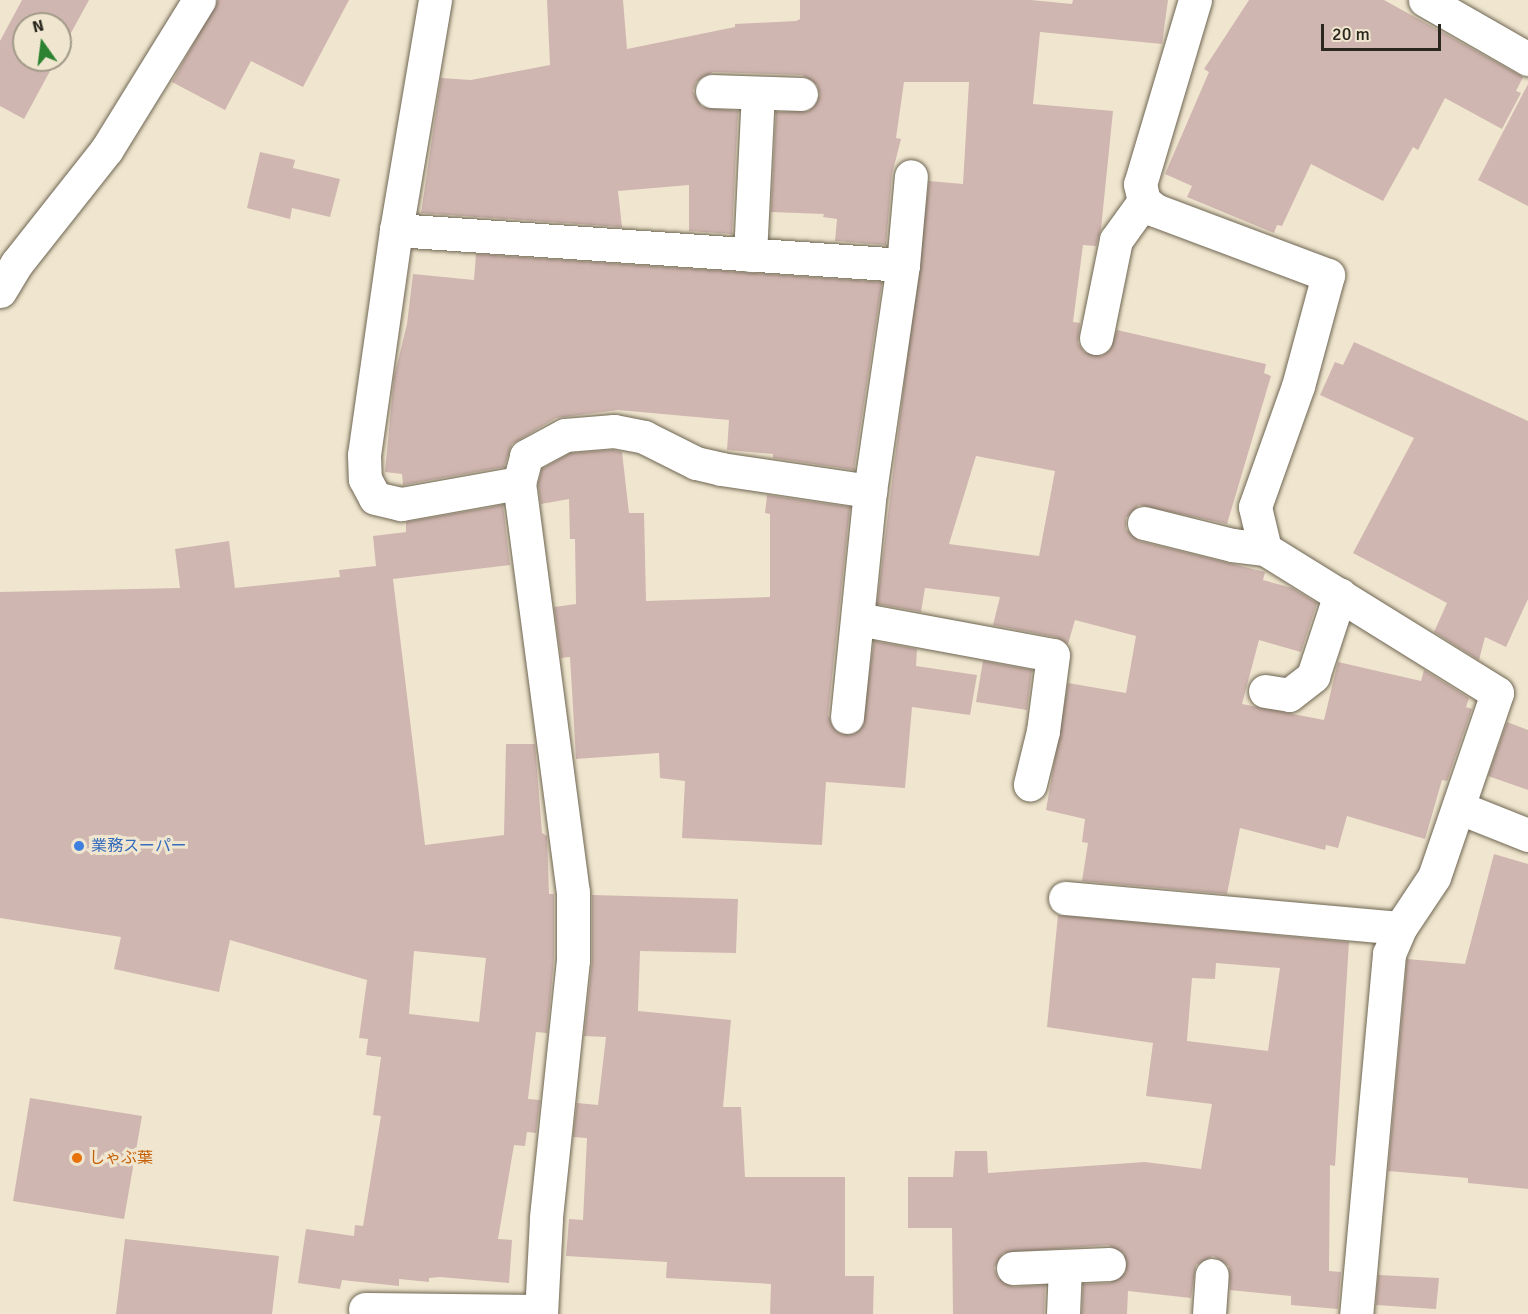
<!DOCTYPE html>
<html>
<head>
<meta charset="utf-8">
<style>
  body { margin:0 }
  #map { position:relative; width:1528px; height:1314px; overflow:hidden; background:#f0e6cf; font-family:Signika,"Noto Sans JP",sans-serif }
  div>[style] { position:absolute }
  .building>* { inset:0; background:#d0b6b0 }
  .roads { filter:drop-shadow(0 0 2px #6e6552) drop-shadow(0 0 2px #6e6552) }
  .minor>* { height:33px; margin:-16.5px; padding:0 16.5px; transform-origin:16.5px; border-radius:16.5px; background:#fff }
  .dots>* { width:16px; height:16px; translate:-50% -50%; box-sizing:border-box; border:3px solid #f0e6cf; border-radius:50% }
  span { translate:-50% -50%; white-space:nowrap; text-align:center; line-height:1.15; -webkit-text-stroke:6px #f0e6cf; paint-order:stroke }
  .shop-label { font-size:16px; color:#366cbe }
  .left { translate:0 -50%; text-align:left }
  .food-label { font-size:16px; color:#c56008 }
  .north { position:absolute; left:12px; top:12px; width:60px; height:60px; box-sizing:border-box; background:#f0e6cf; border:2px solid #a19a88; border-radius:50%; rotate:346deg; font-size:16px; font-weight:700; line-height:24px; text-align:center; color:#2a271e }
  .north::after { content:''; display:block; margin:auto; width:21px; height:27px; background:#2c8230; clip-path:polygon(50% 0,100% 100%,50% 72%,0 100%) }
  .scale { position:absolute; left:1321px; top:24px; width:120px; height:27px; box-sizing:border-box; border:3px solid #2a271e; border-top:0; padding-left:8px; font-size:18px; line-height:21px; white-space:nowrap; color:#2a271e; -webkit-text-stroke:4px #f0e6cf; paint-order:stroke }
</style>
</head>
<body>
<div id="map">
  <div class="building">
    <div style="clip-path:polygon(22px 0,89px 0,60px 53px,60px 24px,24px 24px,24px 60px,56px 60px,24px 119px,0 106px,0 41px)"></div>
    <div style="clip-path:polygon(218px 0,349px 0,303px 87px,251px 61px,225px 110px,172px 82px)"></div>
    <div style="clip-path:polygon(evenodd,547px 0,623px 0,627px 49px,735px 27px,735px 24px,796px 21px,800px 19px,800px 0,1031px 0,1072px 4px,1073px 0,1168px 0,1162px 44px,1040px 32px,1033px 104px,1113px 111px,1101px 229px,1096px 246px,1083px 245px,1073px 322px,1080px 323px,1078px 343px,1084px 352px,1102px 356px,1110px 350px,1117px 330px,1266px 364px,1264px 373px,1271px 376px,1227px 524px,1139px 505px,1126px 518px,1126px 529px,1139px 541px,1265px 572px,1263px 580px,1292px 588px,1317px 603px,1301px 652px,1259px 640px,1242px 704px,1324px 720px,1338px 662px,1421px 681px,1424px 670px,1469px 698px,1466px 707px,1472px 709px,1447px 781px,1442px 780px,1425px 839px,1347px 816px,1338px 848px,1326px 845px,1325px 850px,1240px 828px,1227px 894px,1082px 881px,1088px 843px,1082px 842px,1085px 819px,1046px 810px,1068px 683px,1126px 693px,1136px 636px,1075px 620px,1068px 644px,1056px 637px,993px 625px,1000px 597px,925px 588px,921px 612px,877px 604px,929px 181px,963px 184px,969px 82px,904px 82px,896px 138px,901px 139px,892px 174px,886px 245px,835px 241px,837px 219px,823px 217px,824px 214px,771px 212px,776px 112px,809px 111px,820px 95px,817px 85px,802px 75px,713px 72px,696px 82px,693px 91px,702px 107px,738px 111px,732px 234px,689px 231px,689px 185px,618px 191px,622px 227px,421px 213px,441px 78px,471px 80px,550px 65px,547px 0,976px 456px,1055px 471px,1039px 556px,949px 544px,976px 456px)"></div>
    <div style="clip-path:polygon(1249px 0,1384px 0,1523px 77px,1516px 91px,1521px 93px,1502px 129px,1445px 98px,1418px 150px,1413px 147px,1383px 201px,1311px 164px,1282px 226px,1277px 225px,1274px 233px,1187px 197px,1192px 186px,1165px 174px,1209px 72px,1204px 69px)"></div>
    <div style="clip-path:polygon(1528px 84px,1528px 206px,1478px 180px)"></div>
    <div style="clip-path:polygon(260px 152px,295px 160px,293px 168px,340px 179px,330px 217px,292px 208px,290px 219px,247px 208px)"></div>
    <div style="clip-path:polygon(476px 254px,882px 282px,854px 470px,773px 458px,773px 454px,727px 450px,729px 420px,618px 410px,556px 418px,512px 444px,504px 467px,403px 485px,402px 474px,385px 472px,394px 377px,407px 324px,413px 274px,474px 280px)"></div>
    <div style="clip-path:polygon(1354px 342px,1528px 421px,1528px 599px,1506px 647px,1485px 637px,1479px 660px,1434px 632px,1447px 603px,1353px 553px,1414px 438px,1320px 395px,1335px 362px,1343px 365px)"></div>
    <div style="clip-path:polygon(613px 450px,622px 452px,629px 513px,644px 513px,646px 601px,770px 597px,770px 514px,765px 513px,767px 495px,850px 507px,828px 715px,837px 732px,854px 734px,862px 727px,874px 641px,917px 649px,916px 666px,977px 675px,970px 715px,912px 707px,905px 788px,826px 782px,822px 845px,682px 838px,685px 781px,660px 778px,659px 753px,576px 759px,570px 657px,561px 658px,554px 607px,576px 604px,575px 539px,570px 539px,569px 499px,541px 504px,538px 484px,542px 469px,570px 453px)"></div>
    <div style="clip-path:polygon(evenodd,503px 505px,510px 565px,393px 579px,425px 845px,504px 835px,506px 744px,535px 744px,542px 833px,547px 836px,549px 894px,554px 894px,554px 959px,547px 1033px,536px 1032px,528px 1099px,540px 1100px,536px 1133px,527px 1132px,525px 1146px,514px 1145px,498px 1239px,512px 1240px,509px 1283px,440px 1277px,429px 1278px,429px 1282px,399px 1279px,399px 1286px,342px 1280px,340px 1289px,298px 1283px,306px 1229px,354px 1236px,355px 1225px,363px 1226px,381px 1116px,373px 1115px,381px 1057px,366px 1055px,368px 1039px,359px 1038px,367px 980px,230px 940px,219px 992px,114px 969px,121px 937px,0 918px,0 592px,180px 588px,175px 549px,229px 541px,235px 588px,340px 577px,339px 570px,376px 566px,373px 536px,406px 532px,406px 522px,503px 505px,414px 951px,486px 958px,479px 1022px,409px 1014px,414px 951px)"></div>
    <div style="clip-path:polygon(983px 661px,1032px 670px,1027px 710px,976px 702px)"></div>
    <div style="clip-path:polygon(1507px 722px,1528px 730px,1528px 790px,1488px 776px)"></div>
    <div style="clip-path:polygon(1494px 854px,1528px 864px,1528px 1189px,1468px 1183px,1468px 1178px,1388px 1171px,1407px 959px,1465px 964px)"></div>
    <div style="clip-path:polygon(592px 895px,738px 899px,736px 953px,640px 951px,638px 1011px,731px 1020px,723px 1107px,741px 1107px,745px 1177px,845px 1177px,845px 1276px,874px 1276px,873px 1314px,770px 1314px,771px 1284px,666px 1278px,667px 1262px,566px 1256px,569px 1219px,583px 1220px,587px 1138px,573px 1137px,577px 1103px,598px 1105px,606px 1037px,584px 1036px,592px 962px)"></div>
    <div style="clip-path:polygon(evenodd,1058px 915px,1349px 942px,1335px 1166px,1330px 1165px,1329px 1271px,1341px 1272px,1338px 1309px,1291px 1305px,1291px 1296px,1230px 1290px,1229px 1266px,1213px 1256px,1196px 1265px,1191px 1298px,1128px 1291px,1127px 1314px,1082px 1314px,1083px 1284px,1110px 1283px,1126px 1272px,1124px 1254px,1108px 1245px,1003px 1253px,994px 1268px,998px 1278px,1013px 1287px,1045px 1285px,1044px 1314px,953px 1314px,952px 1228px,908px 1228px,908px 1177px,953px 1177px,955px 1151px,987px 1151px,988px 1173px,1145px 1162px,1201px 1169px,1212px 1104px,1146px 1096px,1153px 1043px,1047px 1027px,1058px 915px,1216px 963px,1280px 968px,1268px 1051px,1187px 1041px,1192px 978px,1215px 979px,1216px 963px)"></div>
    <div style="clip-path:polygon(30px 1098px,142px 1116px,124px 1219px,13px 1201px)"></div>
    <div style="clip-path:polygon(125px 1239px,279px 1256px,272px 1314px,116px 1314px)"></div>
    <div style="clip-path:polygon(1378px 1275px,1439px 1278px,1436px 1309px,1376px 1305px)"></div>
  </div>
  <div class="roads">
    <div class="minor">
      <div style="left:435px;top:0;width:233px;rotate:99.6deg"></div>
      <div style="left:396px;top:230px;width:227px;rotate:98.1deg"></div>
      <div style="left:364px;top:455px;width:24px;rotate:88deg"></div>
      <div style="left:365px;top:479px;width:21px;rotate:62deg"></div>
      <div style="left:375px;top:498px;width:27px;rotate:13deg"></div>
      <div style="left:401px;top:504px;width:120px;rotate:-10.1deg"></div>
      <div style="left:519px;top:483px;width:413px;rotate:82.5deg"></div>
      <div style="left:573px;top:892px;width:68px;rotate:90deg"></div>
      <div style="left:573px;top:960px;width:260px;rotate:96deg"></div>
      <div style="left:546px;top:1219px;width:95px;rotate:93deg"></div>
      <div style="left:1195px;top:0;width:192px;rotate:106.6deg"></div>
      <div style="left:1140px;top:184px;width:17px;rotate:77deg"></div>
      <div style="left:1144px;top:201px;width:14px;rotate:39deg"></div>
      <div style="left:1155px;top:210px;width:185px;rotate:20.6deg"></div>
      <div style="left:1328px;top:275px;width:115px;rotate:105.1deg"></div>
      <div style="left:1298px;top:386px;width:128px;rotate:109.6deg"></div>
      <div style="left:1255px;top:507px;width:43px;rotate:76.6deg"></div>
      <div style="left:1265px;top:549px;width:273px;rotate:31.8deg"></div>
      <div style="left:1497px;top:693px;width:194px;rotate:108.9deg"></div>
      <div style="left:1434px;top:877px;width:61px;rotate:123.7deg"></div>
      <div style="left:1400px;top:928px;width:28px;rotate:113deg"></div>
      <div style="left:1389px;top:954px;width:362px;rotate:95.2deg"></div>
      <div style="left:1425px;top:0;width:119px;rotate:29.8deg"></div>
      <div style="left:712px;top:91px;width:89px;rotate:1.9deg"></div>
      <div style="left:396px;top:230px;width:508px;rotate:3.95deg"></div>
      <div style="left:750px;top:255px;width:162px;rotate:-87.2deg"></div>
      <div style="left:0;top:291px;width:33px;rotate:-59deg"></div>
      <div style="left:17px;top:263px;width:145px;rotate:-51.7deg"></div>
      <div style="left:107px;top:149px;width:175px;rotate:-58.3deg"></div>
      <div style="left:1096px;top:338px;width:100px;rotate:-78.5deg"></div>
      <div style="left:1116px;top:240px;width:48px;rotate:-54.3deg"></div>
      <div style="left:519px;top:483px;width:28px;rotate:-75deg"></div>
      <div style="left:526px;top:456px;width:44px;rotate:-28.3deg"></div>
      <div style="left:565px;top:435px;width:49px;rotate:-4.7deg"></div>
      <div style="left:614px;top:431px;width:31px;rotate:11deg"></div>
      <div style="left:644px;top:437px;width:58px;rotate:26.6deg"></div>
      <div style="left:696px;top:463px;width:26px;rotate:13deg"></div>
      <div style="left:721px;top:469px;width:151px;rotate:8.4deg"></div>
      <div style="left:1144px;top:523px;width:91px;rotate:14deg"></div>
      <div style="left:1232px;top:545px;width:33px;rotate:7deg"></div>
      <div style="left:858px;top:619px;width:198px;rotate:10.5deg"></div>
      <div style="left:1053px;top:655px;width:77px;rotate:97.5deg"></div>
      <div style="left:1043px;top:731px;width:55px;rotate:103.8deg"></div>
      <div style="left:1265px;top:691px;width:24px;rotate:9deg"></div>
      <div style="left:1289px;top:695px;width:31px;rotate:-38deg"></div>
      <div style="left:1313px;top:676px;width:86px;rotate:-71.8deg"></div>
      <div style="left:847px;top:717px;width:227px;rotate:-84.2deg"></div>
      <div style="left:870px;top:491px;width:228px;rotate:-81.7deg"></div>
      <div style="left:903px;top:265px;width:89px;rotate:-84.9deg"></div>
      <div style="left:1460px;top:808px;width:73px;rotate:21.7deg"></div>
      <div style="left:1065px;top:898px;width:336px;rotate:5.1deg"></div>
      <div style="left:1013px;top:1268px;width:96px;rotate:-2.4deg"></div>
      <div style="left:365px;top:1309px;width:176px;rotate:0.7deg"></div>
      <div style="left:1063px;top:1314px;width:48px;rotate:-87.6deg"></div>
      <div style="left:1209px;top:1314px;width:39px;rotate:-86deg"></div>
    </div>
  </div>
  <div class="dots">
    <div style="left:79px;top:846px;background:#3f7fe0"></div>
    <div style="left:77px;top:1158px;background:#e8710a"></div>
  </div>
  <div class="shop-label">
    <span class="left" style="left:91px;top:846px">業務スーパー</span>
  </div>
  <div class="food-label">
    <span class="left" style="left:89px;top:1158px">しゃぶ葉</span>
  </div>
  <div class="north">N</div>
  <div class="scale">20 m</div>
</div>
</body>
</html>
